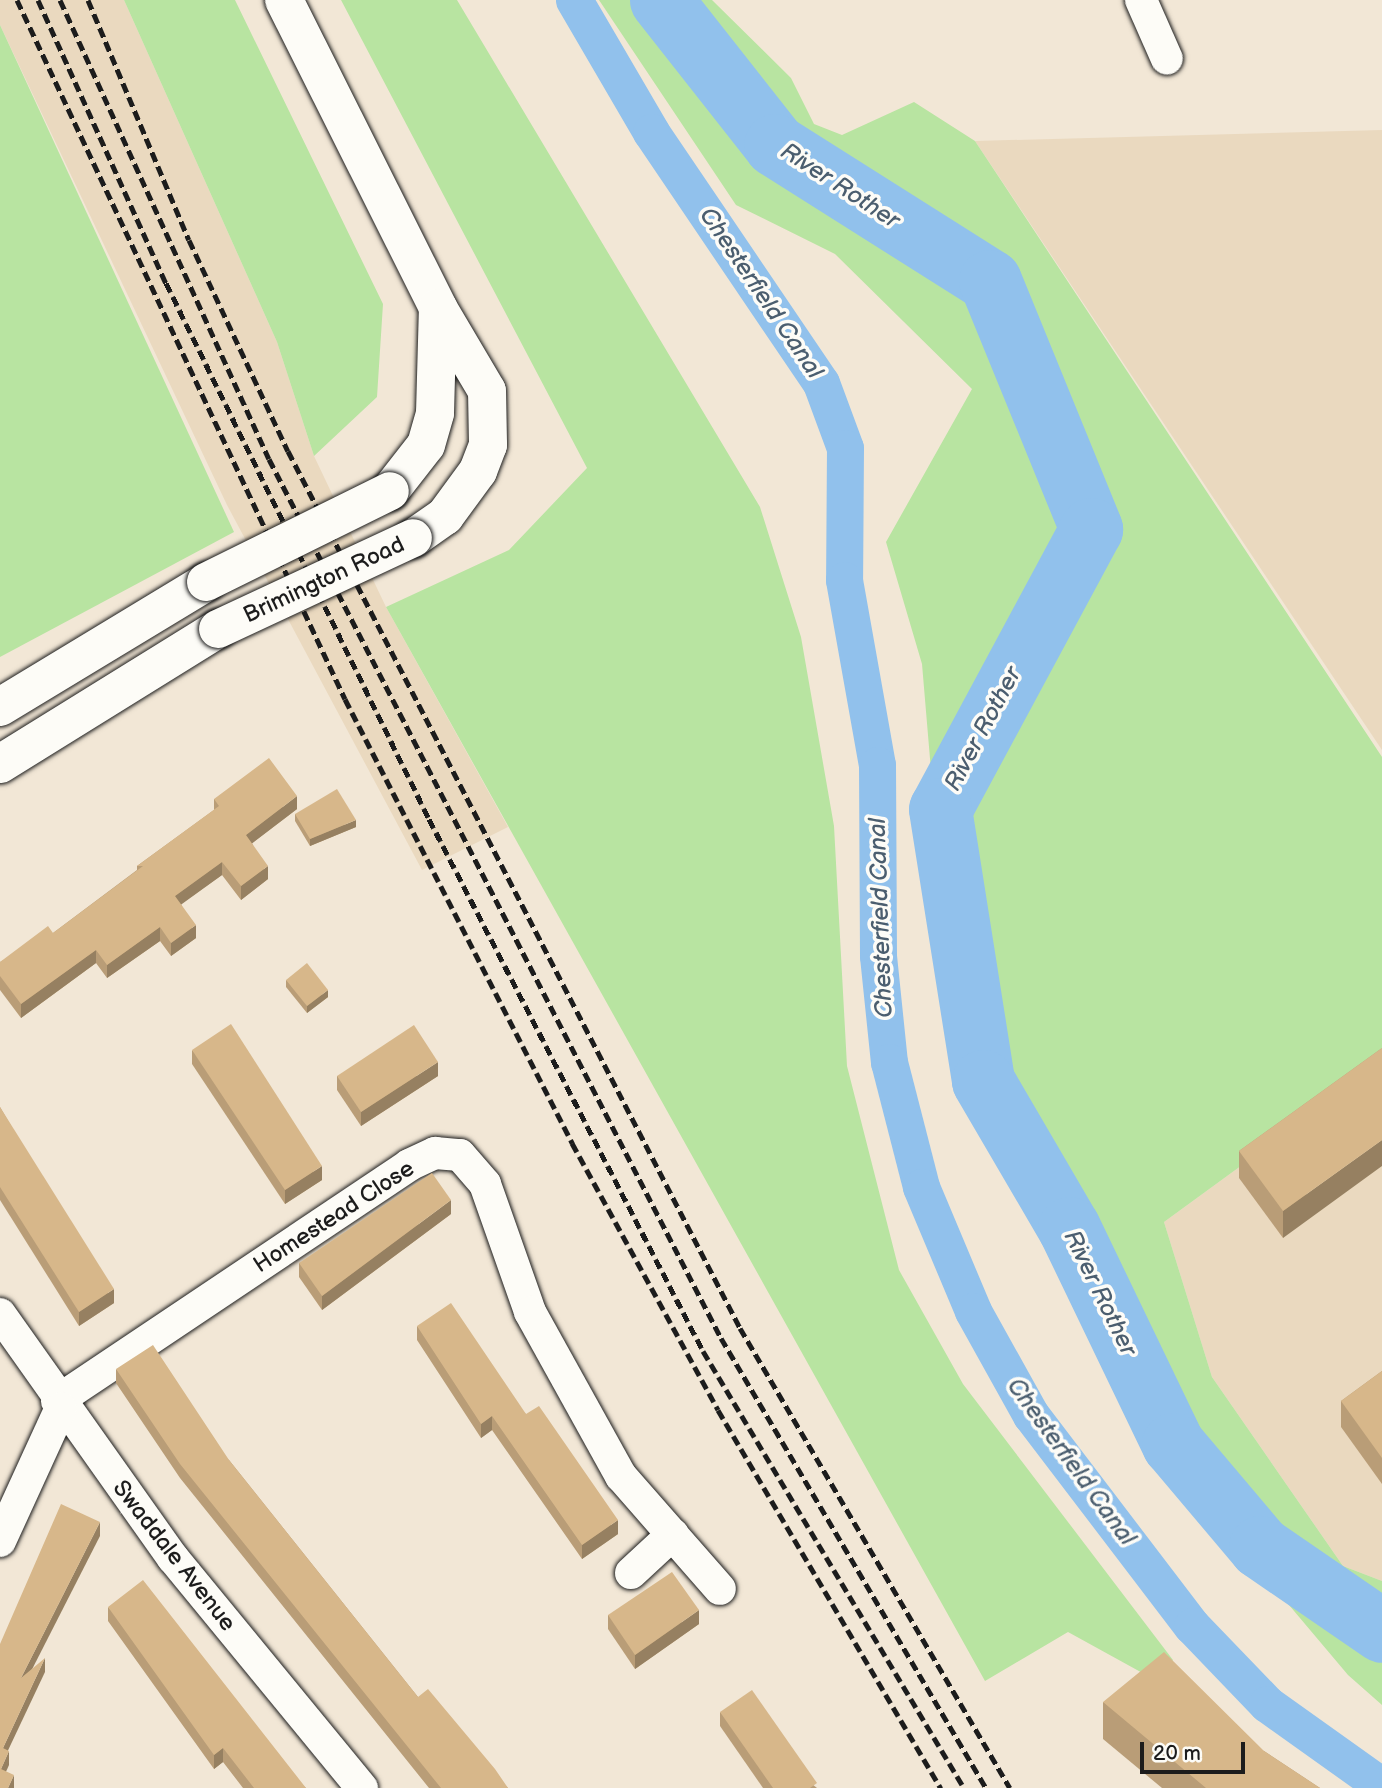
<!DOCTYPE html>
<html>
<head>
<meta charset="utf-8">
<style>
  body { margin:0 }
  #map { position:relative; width:1382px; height:1788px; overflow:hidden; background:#f2e7d6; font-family:"Balsamiq Sans",sans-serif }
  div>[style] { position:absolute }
  .built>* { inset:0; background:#ead9bf }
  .green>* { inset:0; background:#b8e4a1 }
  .canal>* { height:37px; margin:-18.5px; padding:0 18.5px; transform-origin:18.5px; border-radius:18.5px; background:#91c1ec }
  .river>* { height:63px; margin:-31.5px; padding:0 31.5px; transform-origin:31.5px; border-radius:31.5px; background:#91c1ec }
  .roads { filter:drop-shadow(0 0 2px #1c1c1c) drop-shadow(0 0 2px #1c1c1c) }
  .street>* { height:32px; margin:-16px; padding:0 16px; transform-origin:16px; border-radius:16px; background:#fdfcf7 }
  .secondary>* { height:38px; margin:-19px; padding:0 19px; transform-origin:19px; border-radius:19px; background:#fdfcf7 }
  .rail>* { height:5px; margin-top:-2.5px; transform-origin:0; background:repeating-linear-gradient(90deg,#1c1c1c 0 10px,transparent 0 15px) }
  .bridges { filter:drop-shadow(0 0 2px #1c1c1c) drop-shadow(0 0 2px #1c1c1c) }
  .secondary-bridge>* { height:38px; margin:-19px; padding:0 19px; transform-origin:19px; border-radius:19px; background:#fdfcf7 }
  .wall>* { inset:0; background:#b99d77 }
  .shaded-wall>* { inset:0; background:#968061 }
  .building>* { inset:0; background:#d7b78a }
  span { translate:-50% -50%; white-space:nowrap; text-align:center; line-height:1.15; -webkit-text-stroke:7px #fdfcf7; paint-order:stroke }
  .street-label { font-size:23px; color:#1c1c1c }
  .water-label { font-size:24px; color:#4b5e6f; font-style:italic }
  .scale { position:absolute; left:1140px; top:1742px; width:105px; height:32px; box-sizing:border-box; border:4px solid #1c1c1c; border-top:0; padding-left:9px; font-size:21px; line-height:24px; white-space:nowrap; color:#1c1c1c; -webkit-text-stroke:5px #fdfcf7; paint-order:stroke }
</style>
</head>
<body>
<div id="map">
  <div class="built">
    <div style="clip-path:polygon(0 0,124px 0,277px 342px,314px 456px,386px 607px,508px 827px,422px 870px,227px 505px,0 25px)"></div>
    <div style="clip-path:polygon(1382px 130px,1382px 750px,975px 141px)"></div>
    <div style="clip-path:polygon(1382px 1063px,1382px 1581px,1343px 1566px,1212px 1377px,1164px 1222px)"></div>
  </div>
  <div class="green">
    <div style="clip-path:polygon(124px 0,235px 0,383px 304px,377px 397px,314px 456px,277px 342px)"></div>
    <div style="clip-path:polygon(341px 0,457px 0,760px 507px,801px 637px,834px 826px,847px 1066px,899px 1270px,963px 1384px,1173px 1660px,1157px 1681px,1068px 1632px,985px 1681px,386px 607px,509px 550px,587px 468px)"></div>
    <div style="clip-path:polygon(599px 0,712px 0,791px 78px,814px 124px,842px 135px,914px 102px,975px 141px,1382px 757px,1382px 1063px,1164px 1222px,1212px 1377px,1343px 1566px,1382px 1581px,1382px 1705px,1348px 1675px,1165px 1458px,1001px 1119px,935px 818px,922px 664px,886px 542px,972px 389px,835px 254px,736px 205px)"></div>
    <div style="clip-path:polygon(0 25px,234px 532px,0 657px)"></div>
  </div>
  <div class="canal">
    <div style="left:574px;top:0;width:153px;rotate:59.7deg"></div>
    <div style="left:651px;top:132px;width:303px;rotate:55.9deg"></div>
    <div style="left:821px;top:383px;width:69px;rotate:69.7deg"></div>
    <div style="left:845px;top:448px;width:132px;rotate:90.4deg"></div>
    <div style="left:844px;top:580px;width:188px;rotate:79.9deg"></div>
    <div style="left:877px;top:765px;width:191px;rotate:89.7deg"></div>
    <div style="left:878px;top:956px;width:107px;rotate:84.1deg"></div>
    <div style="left:889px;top:1062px;width:129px;rotate:75.6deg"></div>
    <div style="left:921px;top:1187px;width:134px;rotate:67.2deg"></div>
    <div style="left:973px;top:1311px;width:119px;rotate:60.9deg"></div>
    <div style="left:1031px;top:1415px;width:265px;rotate:52.7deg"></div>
    <div style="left:1192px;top:1626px;width:108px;rotate:46.1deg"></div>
    <div style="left:1267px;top:1704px;width:141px;rotate:35.5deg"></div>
  </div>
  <div class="river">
    <div style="left:661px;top:0;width:184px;rotate:51.8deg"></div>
    <div style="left:775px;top:145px;width:254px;rotate:32.3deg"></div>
    <div style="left:990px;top:281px;width:268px;rotate:67.8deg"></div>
    <div style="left:1091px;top:529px;width:318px;rotate:118.3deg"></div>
    <div style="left:940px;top:809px;width:275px;rotate:81deg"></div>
    <div style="left:983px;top:1081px;width:170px;rotate:59.7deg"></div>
    <div style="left:1069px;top:1228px;width:240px;rotate:64.3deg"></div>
    <div style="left:1173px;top:1444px;width:135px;rotate:49.8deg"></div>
    <div style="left:1260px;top:1547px;width:148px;rotate:34.5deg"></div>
  </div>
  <div class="roads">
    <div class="street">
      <div style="left:1141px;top:0;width:64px;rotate:66.2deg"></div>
      <div style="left:0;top:1314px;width:299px;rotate:54.7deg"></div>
      <div style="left:173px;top:1558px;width:298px;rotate:50.6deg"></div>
      <div style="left:57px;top:1401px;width:424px;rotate:-33.8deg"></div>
      <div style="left:409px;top:1165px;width:29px;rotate:-25deg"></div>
      <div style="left:435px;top:1153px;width:25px;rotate:5deg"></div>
      <div style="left:460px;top:1155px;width:38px;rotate:49deg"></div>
      <div style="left:485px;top:1184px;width:136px;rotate:70.6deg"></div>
      <div style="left:530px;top:1312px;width:188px;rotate:61deg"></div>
      <div style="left:621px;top:1476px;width:150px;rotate:48.8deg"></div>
      <div style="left:0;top:1541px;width:146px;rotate:-65.4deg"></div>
      <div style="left:631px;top:1573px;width:57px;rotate:-42.9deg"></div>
    </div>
    <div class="secondary">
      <div style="left:284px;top:0;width:344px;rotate:63.4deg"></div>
      <div style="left:438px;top:308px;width:96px;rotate:59.4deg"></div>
      <div style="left:487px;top:391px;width:54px;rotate:88.9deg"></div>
      <div style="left:488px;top:445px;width:28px;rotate:111deg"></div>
      <div style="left:478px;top:471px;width:56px;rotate:126.3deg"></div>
      <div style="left:445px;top:516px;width:39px;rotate:145deg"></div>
      <div style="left:390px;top:491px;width:58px;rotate:-52deg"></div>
      <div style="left:426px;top:445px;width:33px;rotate:-74deg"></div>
      <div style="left:435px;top:413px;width:105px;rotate:-88.4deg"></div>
      <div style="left:0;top:707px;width:241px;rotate:-31.2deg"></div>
      <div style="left:0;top:764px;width:256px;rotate:-31.8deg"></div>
    </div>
  </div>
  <div class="rail">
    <div style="left:17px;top:0;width:772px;rotate:64.86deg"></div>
    <div style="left:345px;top:699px;width:499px;rotate:62.9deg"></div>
    <div style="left:572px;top:1143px;width:304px;rotate:61.3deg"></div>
    <div style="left:718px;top:1410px;width:439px;rotate:59.5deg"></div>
    <div style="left:38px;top:0;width:311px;rotate:65.7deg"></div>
    <div style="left:166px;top:283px;width:597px;rotate:63.86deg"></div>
    <div style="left:429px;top:819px;width:598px;rotate:62.75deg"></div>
    <div style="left:703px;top:1351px;width:509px;rotate:59.15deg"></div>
    <div style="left:60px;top:0;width:504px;rotate:65.52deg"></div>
    <div style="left:269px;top:459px;width:988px;rotate:62.79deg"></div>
    <div style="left:721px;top:1338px;width:522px;rotate:59.51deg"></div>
    <div style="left:88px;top:0;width:260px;rotate:67.2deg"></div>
    <div style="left:189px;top:240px;width:233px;rotate:64.9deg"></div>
    <div style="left:288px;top:451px;width:987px;rotate:62.73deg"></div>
    <div style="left:740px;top:1328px;width:533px;rotate:59.59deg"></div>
  </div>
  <div class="bridges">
    <div class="secondary-bridge">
      <div style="left:206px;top:582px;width:205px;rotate:-26.3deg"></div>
      <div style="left:218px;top:629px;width:215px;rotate:-25deg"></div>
    </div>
  </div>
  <div class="wall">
    <div style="clip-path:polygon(214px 799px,297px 809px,252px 843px,268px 879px,241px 900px,222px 875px,181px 904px,196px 938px,171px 956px,160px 941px,107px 978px,96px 963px,21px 1018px,0 990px,0 962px,53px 933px,137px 870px,137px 866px,214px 810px)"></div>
    <div style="clip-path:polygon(295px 814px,356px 827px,310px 846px,295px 821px)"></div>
    <div style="clip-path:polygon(286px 980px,328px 997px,307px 1013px,286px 987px)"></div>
    <div style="clip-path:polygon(1382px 1048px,1283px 1238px,1239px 1178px,1239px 1151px)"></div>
    <div style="clip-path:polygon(192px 1050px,322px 1180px,285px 1204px,192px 1064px)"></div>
    <div style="clip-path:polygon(337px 1076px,438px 1076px,361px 1126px,337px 1090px)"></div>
    <div style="clip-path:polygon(0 1107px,114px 1303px,79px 1326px,0 1200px)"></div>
    <div style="clip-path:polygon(451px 1214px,322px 1310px,299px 1277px,299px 1263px)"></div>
    <div style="clip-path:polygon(417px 1326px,526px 1414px,618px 1534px,582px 1559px,492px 1430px,481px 1438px,417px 1340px)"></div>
    <div style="clip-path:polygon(116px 1369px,229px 1460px,418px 1697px,508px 1788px,429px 1788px,180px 1478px,116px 1383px)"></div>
    <div style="clip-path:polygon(1382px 1371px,1382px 1484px,1341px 1427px,1341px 1401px)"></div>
    <div style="clip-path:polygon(108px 1607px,306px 1788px,243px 1788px,223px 1762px,214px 1769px,108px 1621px)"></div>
    <div style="clip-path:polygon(608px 1615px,699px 1624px,635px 1669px,608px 1629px)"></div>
    <div style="clip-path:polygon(1103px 1702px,1264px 1751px,1320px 1788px,1162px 1788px,1103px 1739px)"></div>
    <div style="clip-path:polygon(720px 1712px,817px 1788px,763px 1788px,720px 1726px)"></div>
  </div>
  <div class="shaded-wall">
    <div style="clip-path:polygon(297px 796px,297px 809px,246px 848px,246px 835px)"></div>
    <div style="clip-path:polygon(356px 820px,356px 827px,310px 846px,310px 839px)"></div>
    <div style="clip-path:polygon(222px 862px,222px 875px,175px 909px,175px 896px)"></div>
    <div style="clip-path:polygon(268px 866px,268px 879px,241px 900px,241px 886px)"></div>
    <div style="clip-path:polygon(196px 925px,196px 938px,171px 956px,171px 943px)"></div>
    <div style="clip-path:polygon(160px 927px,160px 941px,107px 978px,107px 965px)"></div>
    <div style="clip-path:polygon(96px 950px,96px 963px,21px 1018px,21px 1004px)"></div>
    <div style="clip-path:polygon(328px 990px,328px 997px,307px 1013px,307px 1006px)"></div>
    <div style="clip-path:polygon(438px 1062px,438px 1076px,361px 1126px,361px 1112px)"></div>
    <div style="clip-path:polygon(1382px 1140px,1382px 1166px,1283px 1238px,1283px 1211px)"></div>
    <div style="clip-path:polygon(322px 1166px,322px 1180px,285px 1204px,285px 1190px)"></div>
    <div style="clip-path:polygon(451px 1200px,451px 1214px,322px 1310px,322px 1296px)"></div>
    <div style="clip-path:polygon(114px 1289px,114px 1303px,79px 1326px,79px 1312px)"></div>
    <div style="clip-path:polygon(492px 1416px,492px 1430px,481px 1438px,481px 1424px)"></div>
    <div style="clip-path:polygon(618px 1520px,618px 1534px,582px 1559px,582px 1545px)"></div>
    <div style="clip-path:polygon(100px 1522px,100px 1536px,21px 1691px,21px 1678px)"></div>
    <div style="clip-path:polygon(699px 1610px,699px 1624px,635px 1669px,635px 1655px)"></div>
    <div style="clip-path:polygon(45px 1658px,45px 1672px,3px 1761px,3px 1748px)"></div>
    <div style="clip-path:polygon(223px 1748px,223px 1762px,214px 1769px,214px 1755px)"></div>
    <div style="clip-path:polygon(9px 1751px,9px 1765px,1px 1783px,1px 1769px)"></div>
    <div style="clip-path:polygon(14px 1775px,14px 1788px,8px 1788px)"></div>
  </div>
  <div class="building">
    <div style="clip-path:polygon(269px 758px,297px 796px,246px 835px,268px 866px,241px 886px,222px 862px,175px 896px,196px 925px,171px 943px,160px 927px,107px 965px,96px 950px,21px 1004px,0 976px,0 962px,48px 926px,53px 933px,143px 866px,137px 866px,219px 806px,214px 799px)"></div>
    <div style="clip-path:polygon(337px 789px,356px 820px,310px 839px,295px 814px)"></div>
    <div style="clip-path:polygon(307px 963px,328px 990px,307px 1006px,286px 980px)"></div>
    <div style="clip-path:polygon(231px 1024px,322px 1166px,285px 1190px,192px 1050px)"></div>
    <div style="clip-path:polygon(414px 1025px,438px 1062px,361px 1112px,337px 1076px)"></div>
    <div style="clip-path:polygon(1382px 1048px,1382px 1140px,1283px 1211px,1239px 1151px)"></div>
    <div style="clip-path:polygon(0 1107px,114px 1289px,79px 1312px,0 1187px)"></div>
    <div style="clip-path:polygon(432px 1173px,451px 1200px,322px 1296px,299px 1263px)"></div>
    <div style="clip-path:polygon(451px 1303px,526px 1414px,539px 1406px,618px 1520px,582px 1545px,492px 1416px,481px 1424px,417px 1326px)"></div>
    <div style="clip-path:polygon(153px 1345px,229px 1460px,418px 1697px,428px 1689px,495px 1769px,508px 1788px,441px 1788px,180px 1464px,116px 1369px)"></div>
    <div style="clip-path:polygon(1382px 1371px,1382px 1458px,1341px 1401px)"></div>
    <div style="clip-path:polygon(61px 1504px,100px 1522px,21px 1678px,45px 1658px,3px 1748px,9px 1751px,1px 1769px,14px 1775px,8px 1788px,0 1788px,0 1644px)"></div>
    <div style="clip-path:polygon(672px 1572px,699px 1610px,635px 1655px,608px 1615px)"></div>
    <div style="clip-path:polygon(143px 1580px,306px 1788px,254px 1788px,223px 1748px,214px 1755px,108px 1607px)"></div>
    <div style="clip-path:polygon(1164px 1652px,1264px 1751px,1320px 1788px,1206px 1788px,1103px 1702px)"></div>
    <div style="clip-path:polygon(752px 1690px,817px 1783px,810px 1788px,773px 1788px,720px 1712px)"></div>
  </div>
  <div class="street-label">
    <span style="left:324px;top:580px;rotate:-25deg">Brimington Road</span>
    <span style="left:334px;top:1217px;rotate:-33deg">Homestead Close</span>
    <span style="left:174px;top:1556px;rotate:52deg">Swaddale Avenue</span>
  </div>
  <div class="water-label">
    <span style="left:840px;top:186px;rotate:33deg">River Rother</span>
    <span style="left:761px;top:293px;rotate:56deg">Chesterfield Canal</span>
    <span style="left:983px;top:729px;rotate:-62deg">River Rother</span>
    <span style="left:881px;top:918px;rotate:-92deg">Chesterfield Canal</span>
    <span style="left:1100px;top:1293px;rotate:64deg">River Rother</span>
    <span style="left:1071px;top:1462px;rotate:54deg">Chesterfield Canal</span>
  </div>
  <div class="scale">20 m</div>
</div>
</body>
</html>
